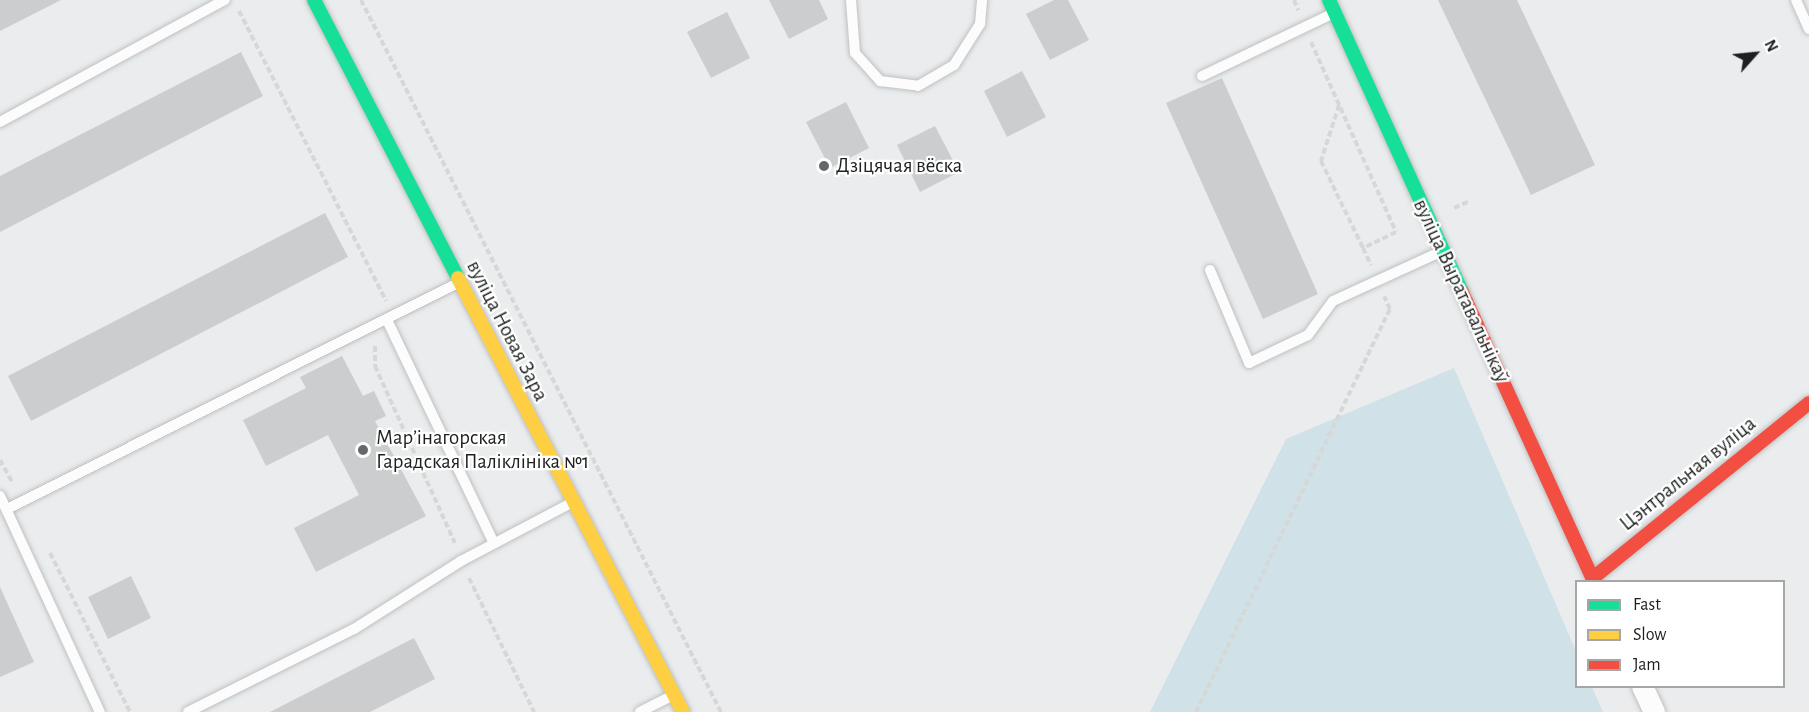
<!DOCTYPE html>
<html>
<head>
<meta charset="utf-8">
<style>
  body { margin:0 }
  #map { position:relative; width:1809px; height:712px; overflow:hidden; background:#eaecee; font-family:"Alegreya Sans",sans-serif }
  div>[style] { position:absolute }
  .green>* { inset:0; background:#d0e1e7 }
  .building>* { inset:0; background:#cbcdce }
  .path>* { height:4px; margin-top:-2px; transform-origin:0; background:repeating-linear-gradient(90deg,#d6d7d7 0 6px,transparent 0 9px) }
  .roads { filter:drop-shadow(0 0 2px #bfc0c1) drop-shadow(0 0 2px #bfc0c1) }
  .lane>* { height:10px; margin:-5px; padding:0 5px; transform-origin:5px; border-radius:5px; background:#fcfcfc }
  .street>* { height:21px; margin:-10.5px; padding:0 10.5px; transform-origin:10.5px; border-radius:10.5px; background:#fcfcfc }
  .fast>* { height:14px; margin:-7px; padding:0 7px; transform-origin:7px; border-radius:7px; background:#16e098 }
  .slow>* { height:14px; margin:-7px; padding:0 7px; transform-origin:7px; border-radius:7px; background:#ffcf43 }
  .jam>* { height:14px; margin:-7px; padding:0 7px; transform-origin:7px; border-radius:7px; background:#f24e42 }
  .dots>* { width:16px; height:16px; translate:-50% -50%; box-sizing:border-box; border:3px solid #fff; border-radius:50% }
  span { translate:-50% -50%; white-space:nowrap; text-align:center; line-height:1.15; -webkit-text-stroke:4.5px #fff; paint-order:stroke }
  .poi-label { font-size:21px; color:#1e2020 }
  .left { translate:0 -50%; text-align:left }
  .street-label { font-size:21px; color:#1e2020 }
  .legend { position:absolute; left:1575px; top:580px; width:210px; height:108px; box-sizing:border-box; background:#fff; border:2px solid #a5a6a6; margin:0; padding:8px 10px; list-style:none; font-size:18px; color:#1e2020 }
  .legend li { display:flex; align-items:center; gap:12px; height:30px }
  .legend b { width:30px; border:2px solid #a5a6a6 }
  .north { position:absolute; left:1725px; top:24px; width:60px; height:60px; -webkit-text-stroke:4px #fff; paint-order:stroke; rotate:63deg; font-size:16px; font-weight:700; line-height:24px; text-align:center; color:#1e2020 }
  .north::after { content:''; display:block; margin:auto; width:21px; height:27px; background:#1e2020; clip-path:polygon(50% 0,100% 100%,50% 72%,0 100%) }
</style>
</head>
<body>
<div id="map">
  <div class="green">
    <div style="clip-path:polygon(1454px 368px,1576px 651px,1576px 686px,1592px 687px,1603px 712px,1150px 712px,1286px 439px)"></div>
  </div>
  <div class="building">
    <div style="clip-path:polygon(0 0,61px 0,0 31px)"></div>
    <div style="clip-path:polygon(769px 0,819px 0,828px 19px,789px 39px)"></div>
    <div style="clip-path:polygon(1054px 0,1068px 0,1089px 40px,1050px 60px,1026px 14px)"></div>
    <div style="clip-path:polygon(1438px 0,1517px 0,1595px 165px,1531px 195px)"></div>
    <div style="clip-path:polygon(727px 12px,750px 58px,711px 78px,687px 32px)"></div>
    <div style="clip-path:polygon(241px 52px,263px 96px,0 232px,0 176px)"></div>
    <div style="clip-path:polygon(1022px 71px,1046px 117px,1007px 137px,984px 91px)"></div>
    <div style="clip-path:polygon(1222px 78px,1318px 294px,1263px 319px,1166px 103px)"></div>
    <div style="clip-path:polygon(846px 102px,869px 148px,830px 168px,806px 122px)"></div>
    <div style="clip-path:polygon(935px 126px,959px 172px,920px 192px,897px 145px)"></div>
    <div style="clip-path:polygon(325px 213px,348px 257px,31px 421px,8px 376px)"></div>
    <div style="clip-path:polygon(342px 356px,363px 396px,374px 391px,386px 416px,375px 421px,426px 516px,316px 572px,294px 528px,359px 495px,328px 435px,266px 466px,243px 420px,306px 388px,300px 377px)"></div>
    <div style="clip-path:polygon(131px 576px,151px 618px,108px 639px,88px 597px)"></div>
    <div style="clip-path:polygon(0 587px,34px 662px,0 677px)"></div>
    <div style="clip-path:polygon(414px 638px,435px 679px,370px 712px,270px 712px)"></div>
  </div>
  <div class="path">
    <div style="left:361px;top:0;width:798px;rotate:63.18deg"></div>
    <div style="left:1294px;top:0;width:11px;rotate:68deg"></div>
    <div style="left:239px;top:11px;width:325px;rotate:63.1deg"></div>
    <div style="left:1311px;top:42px;width:208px;rotate:65.9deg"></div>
    <div style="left:1396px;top:232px;width:37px;rotate:154deg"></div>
    <div style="left:1363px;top:248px;width:19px;rotate:65deg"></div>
    <div style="left:1339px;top:105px;width:59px;rotate:107.8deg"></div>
    <div style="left:1321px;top:161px;width:97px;rotate:64.2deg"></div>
    <div style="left:1454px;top:208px;width:17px;rotate:-24deg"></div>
    <div style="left:375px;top:346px;width:20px;rotate:90deg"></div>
    <div style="left:375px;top:366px;width:194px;rotate:65.7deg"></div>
    <div style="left:0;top:460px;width:26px;rotate:61deg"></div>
    <div style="left:50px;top:553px;width:178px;rotate:63.3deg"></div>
    <div style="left:469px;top:578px;width:149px;rotate:64.1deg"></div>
    <div style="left:1196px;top:712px;width:447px;rotate:-64.3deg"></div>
    <div style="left:1390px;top:309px;width:14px;rotate:-115deg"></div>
  </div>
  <div class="roads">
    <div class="lane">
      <div style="left:851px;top:0;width:53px;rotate:85.7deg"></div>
      <div style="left:855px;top:53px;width:38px;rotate:48deg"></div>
      <div style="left:880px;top:81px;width:38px;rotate:7deg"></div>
      <div style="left:918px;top:86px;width:42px;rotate:-30.3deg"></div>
      <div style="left:954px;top:65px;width:49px;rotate:-57.6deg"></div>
      <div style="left:980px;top:24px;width:24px;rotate:-85deg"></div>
      <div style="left:1796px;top:0;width:32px;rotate:66deg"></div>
      <div style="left:1202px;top:76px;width:144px;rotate:-25.5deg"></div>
      <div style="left:0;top:122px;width:256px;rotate:-28.5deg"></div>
      <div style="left:1210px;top:270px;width:101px;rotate:67.2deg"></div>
      <div style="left:1249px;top:363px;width:65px;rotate:-25.4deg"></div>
      <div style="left:1308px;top:335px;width:42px;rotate:-53.7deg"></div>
      <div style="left:1333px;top:301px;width:118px;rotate:-24.6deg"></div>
      <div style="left:387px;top:320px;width:247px;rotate:64.4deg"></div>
      <div style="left:0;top:496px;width:238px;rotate:65.2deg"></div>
      <div style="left:7px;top:509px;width:504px;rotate:-26.62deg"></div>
      <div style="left:188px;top:712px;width:186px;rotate:-26.6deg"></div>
      <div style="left:354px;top:629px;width:127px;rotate:-32.4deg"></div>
      <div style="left:461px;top:561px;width:124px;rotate:-27.8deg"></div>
      <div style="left:640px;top:712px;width:36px;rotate:-27deg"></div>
    </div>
    <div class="street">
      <div style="left:1642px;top:686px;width:29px;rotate:65deg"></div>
    </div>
    <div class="fast">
      <div style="left:314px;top:0;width:313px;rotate:62.6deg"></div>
      <div style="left:1329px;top:0;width:321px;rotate:65.5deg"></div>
    </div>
    <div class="slow">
      <div style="left:458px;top:278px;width:489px;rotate:62.6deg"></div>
    </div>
    <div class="jam">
      <div style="left:1462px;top:292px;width:319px;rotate:65.5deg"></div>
      <div style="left:1593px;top:578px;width:278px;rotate:-39deg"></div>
    </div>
  </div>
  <div class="dots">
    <div style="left:824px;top:166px;background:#656768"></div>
    <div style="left:363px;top:450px;background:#656768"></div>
  </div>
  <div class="poi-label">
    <span class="left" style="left:836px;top:166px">Дзіцячая вёска</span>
    <span class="left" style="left:376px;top:450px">Марʼінагорская<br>Гарадская Паліклініка №1</span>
  </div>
  <div class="street-label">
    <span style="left:1461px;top:291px;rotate:65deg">вуліца Выратавальнікаў</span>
    <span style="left:507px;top:331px;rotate:63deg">вуліца Новая Зара</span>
    <span style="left:1688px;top:474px;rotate:-39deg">Цэнтральная вуліца</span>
  </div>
  <ul class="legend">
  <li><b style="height:8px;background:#16e098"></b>Fast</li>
  <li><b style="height:8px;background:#ffcf43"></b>Slow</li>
  <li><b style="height:8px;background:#f24e42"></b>Jam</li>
  </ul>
  <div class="north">N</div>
</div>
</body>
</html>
